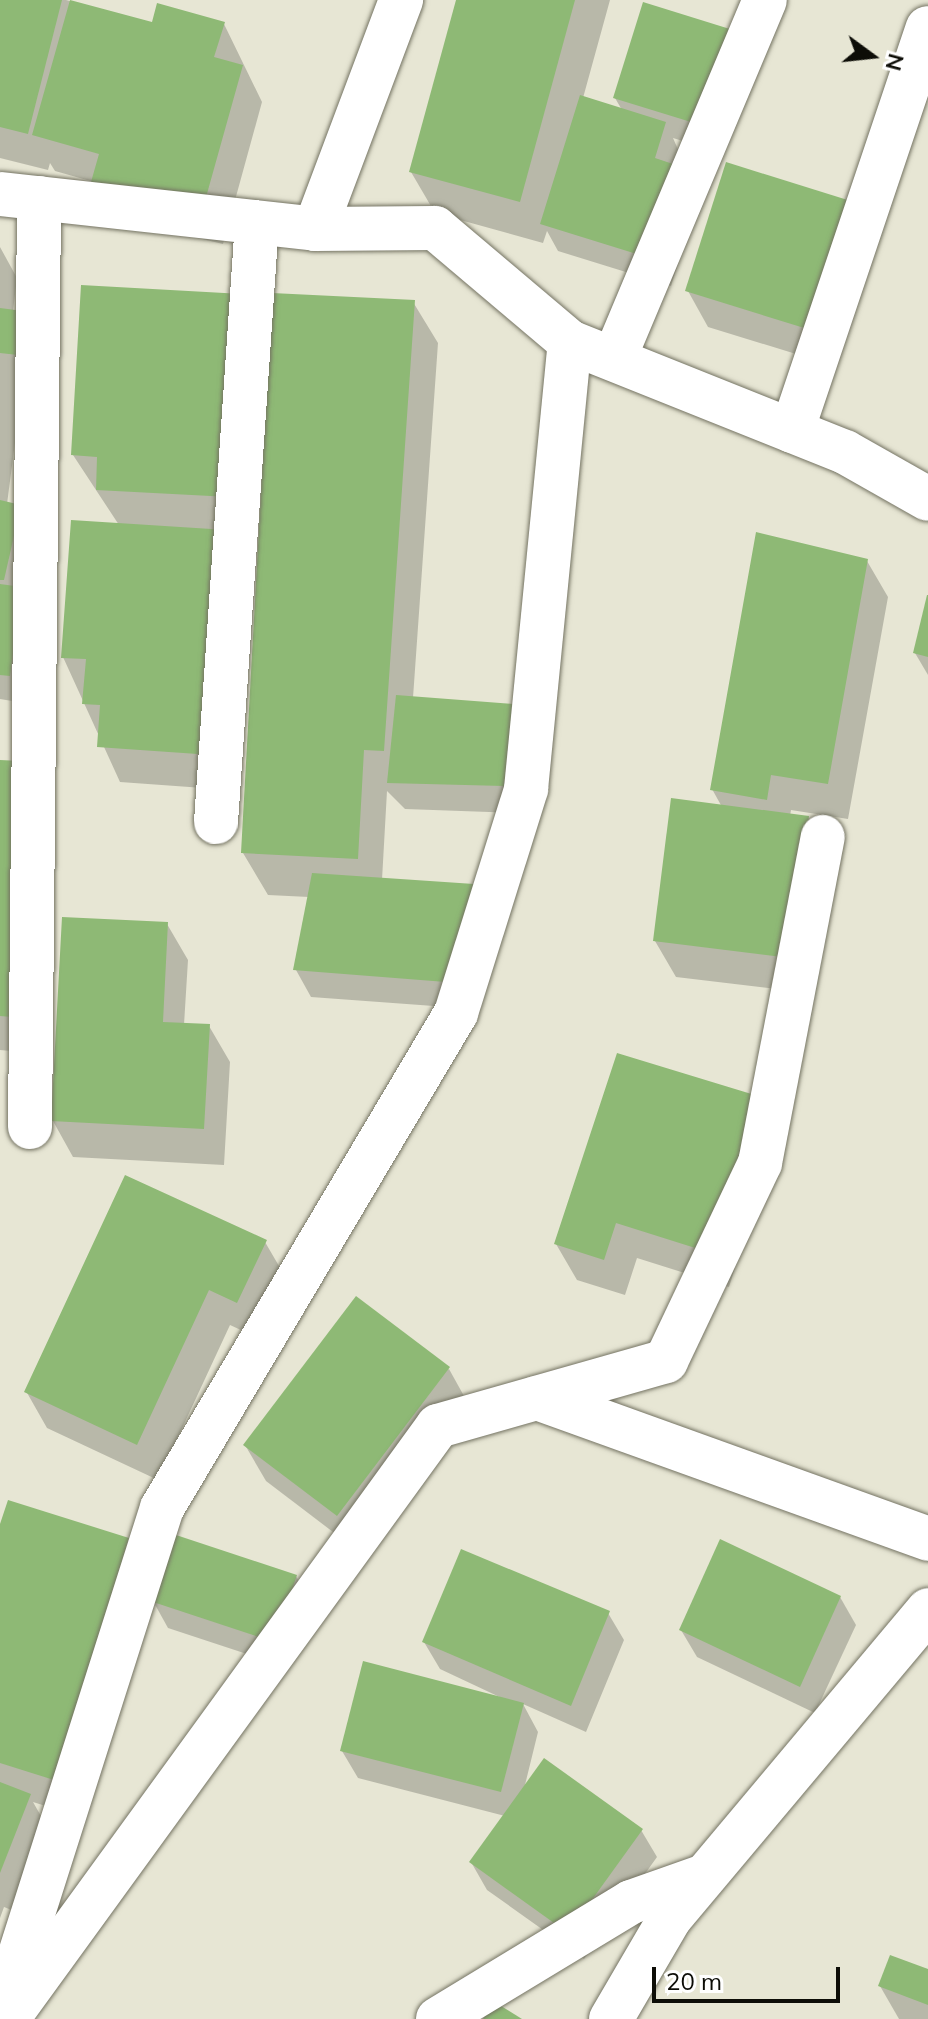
<!DOCTYPE html>
<html>
<head>
<meta charset="utf-8">
<style>
  body { margin:0 }
  #map { position:relative; width:928px; height:2019px; overflow:hidden; background:#e7e6d4; font-family:Mulish,sans-serif }
  div>[style] { position:absolute }
  .shadow>* { inset:0; background:#0003 }
  .building>* { inset:0; background:#8eb975 }
  .roads { filter:drop-shadow(0 0 2px #747362) drop-shadow(0 0 2px #747362) }
  .minor>* { height:44px; margin:-22px; padding:0 22px; transform-origin:22px; border-radius:22px; background:#fff }
  span { translate:-50% -50%; white-space:nowrap; text-align:center; line-height:1.15; -webkit-text-stroke:6px #fff; paint-order:stroke }
  .north { position:absolute; left:832px; top:16px; width:80px; height:80px; -webkit-text-stroke:6px #fff; paint-order:stroke; rotate:105deg; font-size:22px; font-weight:700; line-height:32px; text-align:center; color:#0d0d07 }
  .north::after { content:''; display:block; margin:auto; width:28px; height:36px; background:#0d0d07; clip-path:polygon(50% 0,100% 100%,50% 72%,0 100%) }
  .scale { position:absolute; left:652px; top:1967px; width:188px; height:36px; box-sizing:border-box; border:4px solid #0d0d07; border-top:0; padding-left:10px; font-size:24px; line-height:28px; white-space:nowrap; color:#0d0d07; -webkit-text-stroke:6px #fff; paint-order:stroke }
</style>
</head>
<body>
<div id="map">
  <div class="shadow">
    <div style="clip-path:polygon(0 0,66px 0,154px 24px,224px 24px,262px 102px,223px 244px,114px 218px,94px 182px,55px 171px,50px 163px,48px 170px,0 158px)"></div>
    <div style="clip-path:polygon(458px 0,610px 0,583px 98px,622px 110px,615px 98px,644px 5px,719px 152px,673px 138px,699px 197px,671px 286px,558px 251px,547px 231px,543px 243px,435px 213px,411px 172px)"></div>
    <div style="clip-path:polygon(727px 164px,835px 366px,708px 327px,688px 291px)"></div>
    <div style="clip-path:polygon(0 247px,17px 278px,13px 311px,22px 389px,7px 504px,20px 507px,24px 703px,0 699px)"></div>
    <div style="clip-path:polygon(241px 296px,231px 790px,120px 782px,63px 657px,119px 525px,73px 455px)"></div>
    <div style="clip-path:polygon(413px 302px,438px 343px,413px 698px,512px 706px,519px 813px,405px 809px,387px 791px,382px 880px,461px 1008px,311px 997px,296px 970px,309px 897px,268px 895px,243px 853px)"></div>
    <div style="clip-path:polygon(867px 561px,888px 597px,848px 819px,791px 810px,790px 816px,808px 818px,829px 854px,810px 993px,676px 977px,655px 941px,722px 807px,712px 789px)"></div>
    <div style="clip-path:polygon(928px 599px,928px 675px,915px 653px)"></div>
    <div style="clip-path:polygon(0 762px,32px 1053px,0 1050px)"></div>
    <div style="clip-path:polygon(167px 924px,188px 960px,184px 1025px,209px 1026px,230px 1062px,224px 1165px,73px 1157px,53px 1121px)"></div>
    <div style="clip-path:polygon(777px 1134px,729px 1287px,637px 1258px,625px 1295px,577px 1280px,556px 1244px)"></div>
    <div style="clip-path:polygon(265px 1242px,286px 1278px,258px 1338px,230px 1325px,158px 1480px,47px 1428px,26px 1391px)"></div>
    <div style="clip-path:polygon(449px 1369px,469px 1405px,358px 1551px,266px 1481px,245px 1445px)"></div>
    <div style="clip-path:polygon(0 1530px,128px 1540px,149px 1576px,74px 1815px,33px 1802px,50px 1832px,19px 1913px,4px 1907px,0 1918px)"></div>
    <div style="clip-path:polygon(296px 1576px,311px 1604px,289px 1668px,168px 1628px,153px 1601px)"></div>
    <div style="clip-path:polygon(840px 1597px,856px 1625px,815px 1713px,697px 1657px,681px 1630px)"></div>
    <div style="clip-path:polygon(608px 1613px,624px 1640px,586px 1732px,523px 1704px,538px 1732px,524px 1789px,641px 1830px,657px 1857px,584px 1959px,487px 1890px,471px 1862px,505px 1816px,358px 1778px,342px 1751px,506px 1700px,440px 1669px,424px 1642px)"></div>
    <div style="clip-path:polygon(928px 1971px,928px 2019px,899px 2019px,880px 1986px)"></div>
  </div>
  <div class="building">
    <div style="clip-path:polygon(0 0,62px 0,28px 134px,0 127px)"></div>
    <div style="clip-path:polygon(70px 0,152px 22px,157px 3px,225px 22px,214px 57px,243px 65px,203px 208px,91px 182px,99px 154px,32px 135px)"></div>
    <div style="clip-path:polygon(456px 0,575px 0,520px 202px,409px 172px)"></div>
    <div style="clip-path:polygon(643px 2px,733px 30px,704px 126px,613px 98px)"></div>
    <div style="clip-path:polygon(580px 95px,666px 122px,655px 158px,685px 168px,656px 260px,540px 224px)"></div>
    <div style="clip-path:polygon(726px 162px,854px 202px,814px 331px,685px 291px)"></div>
    <div style="clip-path:polygon(81px 285px,242px 294px,230px 497px,96px 490px,97px 457px,71px 455px)"></div>
    <div style="clip-path:polygon(272px 293px,415px 300px,384px 751px,364px 750px,358px 859px,241px 853px)"></div>
    <div style="clip-path:polygon(0 308px,23px 311px,18px 355px,0 353px)"></div>
    <div style="clip-path:polygon(0 500px,21px 505px,4px 580px,0 580px)"></div>
    <div style="clip-path:polygon(71px 520px,227px 530px,212px 755px,97px 747px,100px 705px,82px 704px,86px 659px,61px 658px)"></div>
    <div style="clip-path:polygon(756px 532px,868px 559px,828px 784px,771px 775px,767px 800px,710px 790px)"></div>
    <div style="clip-path:polygon(0 584px,22px 587px,10px 676px,0 675px)"></div>
    <div style="clip-path:polygon(927px 595px,928px 595px,928px 657px,913px 653px)"></div>
    <div style="clip-path:polygon(396px 695px,513px 704px,504px 786px,387px 783px)"></div>
    <div style="clip-path:polygon(0 760px,20px 761px,12px 1017px,0 1016px)"></div>
    <div style="clip-path:polygon(671px 798px,809px 816px,790px 958px,653px 941px)"></div>
    <div style="clip-path:polygon(312px 873px,474px 884px,446px 982px,293px 970px)"></div>
    <div style="clip-path:polygon(62px 917px,168px 922px,163px 1022px,210px 1024px,204px 1129px,51px 1121px)"></div>
    <div style="clip-path:polygon(617px 1053px,758px 1096px,708px 1252px,616px 1223px,604px 1260px,554px 1244px)"></div>
    <div style="clip-path:polygon(125px 1175px,267px 1240px,237px 1303px,209px 1290px,137px 1445px,24px 1392px)"></div>
    <div style="clip-path:polygon(356px 1296px,450px 1367px,337px 1516px,243px 1445px)"></div>
    <div style="clip-path:polygon(8px 1500px,129px 1538px,54px 1780px,0 1763px,0 1524px)"></div>
    <div style="clip-path:polygon(173px 1534px,297px 1575px,274px 1642px,150px 1601px)"></div>
    <div style="clip-path:polygon(720px 1539px,841px 1596px,800px 1687px,679px 1630px)"></div>
    <div style="clip-path:polygon(461px 1549px,610px 1611px,571px 1706px,422px 1642px)"></div>
    <div style="clip-path:polygon(363px 1661px,524px 1703px,501px 1792px,340px 1751px)"></div>
    <div style="clip-path:polygon(544px 1758px,643px 1829px,568px 1933px,469px 1862px)"></div>
    <div style="clip-path:polygon(0 1782px,31px 1794px,0 1873px)"></div>
    <div style="clip-path:polygon(890px 1955px,928px 1969px,928px 2005px,878px 1986px)"></div>
    <div style="clip-path:polygon(493px 2001px,522px 2019px,483px 2019px)"></div>
  </div>
  <div class="roads">
    <div class="minor">
      <div style="left:0;top:194px;width:317px;rotate:6.3deg"></div>
      <div style="left:315px;top:229px;width:245px;rotate:-69.4deg"></div>
      <div style="left:315px;top:229px;width:120px;rotate:-0.5deg"></div>
      <div style="left:435px;top:228px;width:177px;rotate:40.2deg"></div>
      <div style="left:570px;top:342px;width:296px;rotate:21.8deg"></div>
      <div style="left:845px;top:452px;width:95px;rotate:29.5deg"></div>
      <div style="left:614px;top:359px;width:389px;rotate:-67.2deg"></div>
      <div style="left:792px;top:431px;width:425px;rotate:-71.4deg"></div>
      <div style="left:216px;top:822px;width:601px;rotate:-86.09deg"></div>
      <div style="left:30px;top:1127px;width:929px;rotate:-89.44deg"></div>
      <div style="left:537px;top:1398px;width:416px;rotate:19.8deg"></div>
      <div style="left:16px;top:2007px;width:718px;rotate:-54.01deg"></div>
      <div style="left:438px;top:1426px;width:237px;rotate:-15.9deg"></div>
      <div style="left:666px;top:1361px;width:219px;rotate:-64.6deg"></div>
      <div style="left:760px;top:1163px;width:332px;rotate:-79.1deg"></div>
      <div style="left:0;top:2017px;width:534px;rotate:-72.35deg"></div>
      <div style="left:162px;top:1508px;width:576px;rotate:-59.29deg"></div>
      <div style="left:456px;top:1013px;width:235px;rotate:-72.6deg"></div>
      <div style="left:526px;top:789px;width:449px;rotate:-84.4deg"></div>
      <div style="left:438px;top:2019px;width:226px;rotate:-31.2deg"></div>
      <div style="left:631px;top:1902px;width:75px;rotate:-19.4deg"></div>
      <div style="left:611px;top:2019px;width:117px;rotate:-59.7deg"></div>
      <div style="left:670px;top:1918px;width:402px;rotate:-50deg"></div>
    </div>
  </div>
  <div class="north">N</div>
  <div class="scale">20 m</div>
</div>
</body>
</html>
